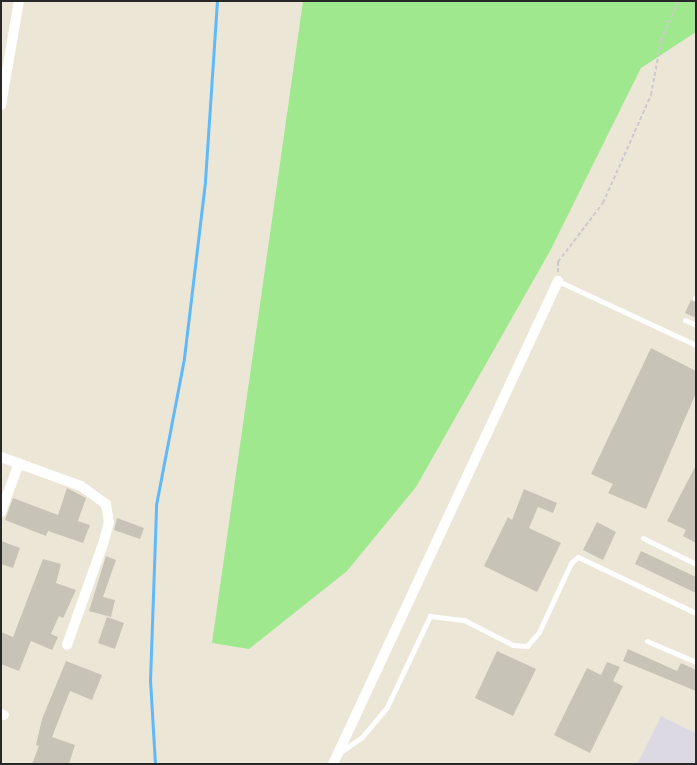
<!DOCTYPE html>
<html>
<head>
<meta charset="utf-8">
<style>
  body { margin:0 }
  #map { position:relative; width:697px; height:765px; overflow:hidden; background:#ece6d7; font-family:Helvetica,sans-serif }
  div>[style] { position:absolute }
  .industrial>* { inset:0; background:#ddd9e3 }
  .green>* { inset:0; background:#9fe88e }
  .stream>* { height:3px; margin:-1.5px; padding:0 1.5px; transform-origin:1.5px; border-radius:1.5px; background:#60b9f9 }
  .building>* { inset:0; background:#c7c3b7 }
  .path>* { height:2px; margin-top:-1px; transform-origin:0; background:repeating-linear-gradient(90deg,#cbcbcb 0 4px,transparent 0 6.5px) }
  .lane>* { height:5px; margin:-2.5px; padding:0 2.5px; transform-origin:2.5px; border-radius:2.5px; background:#fff }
  .street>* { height:10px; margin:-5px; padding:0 5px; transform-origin:5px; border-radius:5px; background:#fff }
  span { translate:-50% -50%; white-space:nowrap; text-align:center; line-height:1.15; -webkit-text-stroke:5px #fff; paint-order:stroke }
  .frame { position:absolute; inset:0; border:2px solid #282828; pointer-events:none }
</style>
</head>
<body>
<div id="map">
  <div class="industrial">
    <div style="clip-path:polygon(661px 716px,696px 733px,696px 764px,637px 764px)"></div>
  </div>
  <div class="green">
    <div style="clip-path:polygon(303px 1px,696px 1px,696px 32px,641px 68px,550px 251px,416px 487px,347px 571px,249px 649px,212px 643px)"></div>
  </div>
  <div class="stream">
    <div style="left:155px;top:764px;width:83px;rotate:-93.4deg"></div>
    <div style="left:150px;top:681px;width:176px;rotate:-88deg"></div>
    <div style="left:156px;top:505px;width:150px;rotate:-79.2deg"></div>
    <div style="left:184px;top:358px;width:178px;rotate:-83.2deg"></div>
    <div style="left:205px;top:181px;width:180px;rotate:-86.2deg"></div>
  </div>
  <div class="building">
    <div style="clip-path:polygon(691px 300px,696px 302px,696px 318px,685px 313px)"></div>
    <div style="clip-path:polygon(651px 348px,696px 371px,696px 393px,646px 509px,608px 493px,613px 484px,591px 474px)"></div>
    <div style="clip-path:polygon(696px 465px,696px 543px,683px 536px,686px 530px,667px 521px)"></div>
    <div style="clip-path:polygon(67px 488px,86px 498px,78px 521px,90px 525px,83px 543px,48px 531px,46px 536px,5px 520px,13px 498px,58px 515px)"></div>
    <div style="clip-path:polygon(524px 489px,557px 503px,553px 513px,538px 507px,529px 528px,561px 543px,537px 592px,484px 566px,508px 517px,512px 520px)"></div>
    <div style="clip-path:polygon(117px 518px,144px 528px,140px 539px,114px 530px)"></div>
    <div style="clip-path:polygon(597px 522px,616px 532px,603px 560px,583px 550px)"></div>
    <div style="clip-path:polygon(1px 541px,20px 548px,13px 568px,1px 564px)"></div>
    <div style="clip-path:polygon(641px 551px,696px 577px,696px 593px,635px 564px)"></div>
    <div style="clip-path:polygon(106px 556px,116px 560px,103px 597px,115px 600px,111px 617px,89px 611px)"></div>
    <div style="clip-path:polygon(43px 559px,61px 564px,56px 583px,76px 590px,63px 618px,59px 616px,51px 634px,58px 637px,52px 650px,31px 641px,19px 671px,1px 664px,1px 632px,13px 637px)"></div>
    <div style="clip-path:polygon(107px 617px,124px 623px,115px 649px,98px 643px)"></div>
    <div style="clip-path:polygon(628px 649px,677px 671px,681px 663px,696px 670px,696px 691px,623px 661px)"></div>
    <div style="clip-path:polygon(497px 651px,536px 669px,513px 716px,475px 698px)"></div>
    <div style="clip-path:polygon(66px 661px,102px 675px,92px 700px,70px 691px,52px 737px,75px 745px,69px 764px,32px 764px,39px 746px,36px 745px,42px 719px)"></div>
    <div style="clip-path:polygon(607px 662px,620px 667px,613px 681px,623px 686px,590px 753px,554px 735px,587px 668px,601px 675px)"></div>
  </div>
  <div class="path">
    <div style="left:558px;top:272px;width:10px;rotate:-90deg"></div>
    <div style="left:558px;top:262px;width:74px;rotate:-52.7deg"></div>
    <div style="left:603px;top:203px;width:118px;rotate:-66deg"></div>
    <div style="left:651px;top:95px;width:55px;rotate:-79.5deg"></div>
    <div style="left:661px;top:41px;width:43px;rotate:-67deg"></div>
  </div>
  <div class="lane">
    <div style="left:558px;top:281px;width:152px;rotate:24.9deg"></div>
    <div style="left:695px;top:298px;width:1px"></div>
    <div style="left:685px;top:320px;width:12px;rotate:24deg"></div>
    <div style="left:643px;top:538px;width:59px;rotate:26.1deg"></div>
    <div style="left:647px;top:641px;width:53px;rotate:23.2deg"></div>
    <div style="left:342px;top:751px;width:24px;rotate:-35deg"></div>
    <div style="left:362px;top:737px;width:39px;rotate:-50deg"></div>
    <div style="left:387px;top:707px;width:101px;rotate:-64.7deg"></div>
    <div style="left:430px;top:616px;width:34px;rotate:7deg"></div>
    <div style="left:464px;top:620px;width:55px;rotate:27deg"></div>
    <div style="left:513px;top:645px;width:14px;rotate:4deg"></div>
    <div style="left:527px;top:646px;width:18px;rotate:-49deg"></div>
    <div style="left:539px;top:632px;width:76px;rotate:-65.1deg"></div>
    <div style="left:571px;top:563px;width:9px;rotate:-41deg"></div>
    <div style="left:578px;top:557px;width:131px;rotate:25.4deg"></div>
  </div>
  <div class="street">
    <div style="left:1px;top:105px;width:106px;rotate:-80.2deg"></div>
    <div style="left:1px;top:457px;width:85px;rotate:19.9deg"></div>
    <div style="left:81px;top:486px;width:31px;rotate:36deg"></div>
    <div style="left:106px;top:504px;width:18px;rotate:81deg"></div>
    <div style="left:109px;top:522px;width:23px;rotate:105deg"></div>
    <div style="left:103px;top:544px;width:107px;rotate:109.6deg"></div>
    <div style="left:1px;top:512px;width:52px;rotate:-69.8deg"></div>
    <div style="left:1px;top:714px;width:3px;rotate:18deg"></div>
    <div style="left:333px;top:764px;width:533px;rotate:-65.02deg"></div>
  </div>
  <div class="frame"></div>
</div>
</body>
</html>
